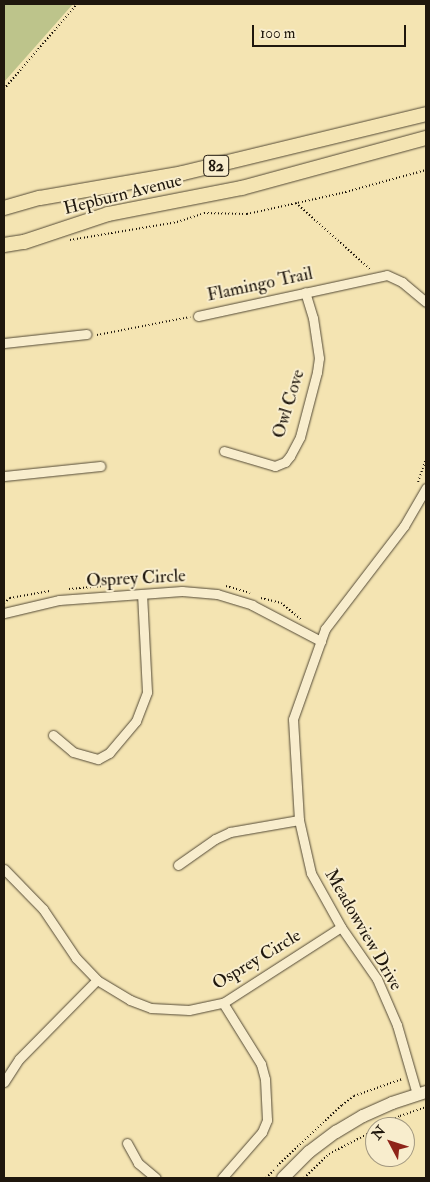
<!DOCTYPE html>
<html>
<head>
<meta charset="utf-8">
<style>
  body { margin:0 }
  #map { position:relative; width:430px; height:1182px; overflow:hidden; background:#f4e4b2; font-family:"IM FELL Double Pica",serif }
  div>[style] { position:absolute }
  .green>* { inset:0; background:#bdc48b }
  .path>* { height:2px; margin-top:-1px; transform-origin:0; background:repeating-linear-gradient(90deg,#1f170d 0 1px,transparent 0 3.5px) }
  .roads { filter:drop-shadow(0 0 1px #544a36) drop-shadow(0 0 1px #544a36) }
  .minor>* { height:9px; margin:-4.5px; padding:0 4.5px; transform-origin:4.5px; border-radius:4.5px; background:#f8edcd }
  .secondary>* { height:12px; margin:-6px; padding:0 6px; transform-origin:6px; border-radius:6px; background:#f8edcd }
  .primary>* { height:14px; margin:-7px; padding:0 7px; transform-origin:7px; border-radius:7px; background:#f4e4b2 }
  span { translate:-50% -50%; white-space:nowrap; text-align:center; line-height:1.15; -webkit-text-stroke:4px #f8edcd; paint-order:stroke }
  .shield-label span { padding:1px 4px; background:#f8edcd; border:1px solid; border-radius:4px; -webkit-text-stroke-width:0 }
  .shield-label { font-size:16px; color:#1f170d; font-weight:700 }
  .street-label { font-size:18px; color:#1f170d }
  .frame { position:absolute; inset:0; border:5px solid #1f170d; pointer-events:none }
  .north { position:absolute; left:365px; top:1117px; width:50px; height:50px; box-sizing:border-box; background:#f8edcd; border:1px solid #a19780; border-radius:50%; rotate:310deg; font-size:14px; font-weight:700; line-height:20px; text-align:center; color:#1f170d }
  .north::after { content:''; display:block; margin:auto; width:18px; height:22px; background:#8f2418; clip-path:polygon(50% 0,100% 100%,50% 72%,0 100%) }
  .scale { position:absolute; left:252px; top:25px; width:154px; height:22px; box-sizing:border-box; border:2px solid #1f170d; border-top:0; padding-left:6px; font-size:15px; line-height:18px; white-space:nowrap; color:#1f170d; -webkit-text-stroke:4px #f8edcd; paint-order:stroke }
</style>
</head>
<body>
<div id="map">
  <div class="green">
    <div style="clip-path:polygon(4px 4px,73px 4px,4px 82px)"></div>
  </div>
  <div class="path">
    <div style="left:4px;top:89px;width:112px;rotate:-49.3deg"></div>
    <div style="left:296px;top:203px;width:101px;rotate:41.8deg"></div>
    <div style="left:70px;top:240px;width:109px;rotate:-9.5deg"></div>
    <div style="left:177px;top:222px;width:28px;rotate:-18deg"></div>
    <div style="left:204px;top:213px;width:43px;rotate:1.3deg"></div>
    <div style="left:247px;top:214px;width:97px;rotate:-12.5deg"></div>
    <div style="left:342px;top:193px;width:87px;rotate:-15.3deg"></div>
    <div style="left:97px;top:335px;width:95px;rotate:-11deg"></div>
    <div style="left:418px;top:482px;width:24px;rotate:-71deg"></div>
    <div style="left:226px;top:586px;width:25px;rotate:16deg"></div>
    <div style="left:69px;top:589px;width:35px;rotate:-5deg"></div>
    <div style="left:261px;top:598px;width:21px;rotate:14deg"></div>
    <div style="left:281px;top:603px;width:26px;rotate:39deg"></div>
    <div style="left:4px;top:603px;width:8px;rotate:-40deg"></div>
    <div style="left:10px;top:598px;width:40px;rotate:-10deg"></div>
    <div style="left:380px;top:1127px;width:23px;rotate:-29deg"></div>
    <div style="left:400px;top:1116px;width:28px;rotate:-19deg"></div>
    <div style="left:277px;top:1166px;width:89px;rotate:-43.2deg"></div>
    <div style="left:342px;top:1105px;width:15px;rotate:-37deg"></div>
    <div style="left:354px;top:1096px;width:51px;rotate:-19.5deg"></div>
    <div style="left:266px;top:1178px;width:11px;rotate:-45deg"></div>
    <div style="left:304px;top:1178px;width:35px;rotate:-44deg"></div>
    <div style="left:329px;top:1154px;width:52px;rotate:-27.6deg"></div>
  </div>
  <div class="roads">
    <div class="minor">
      <div style="left:198px;top:316px;width:193px;rotate:-12.2deg"></div>
      <div style="left:387px;top:275px;width:17px;rotate:25deg"></div>
      <div style="left:402px;top:282px;width:31px;rotate:40deg"></div>
      <div style="left:4px;top:343px;width:83px;rotate:-6.2deg"></div>
      <div style="left:224px;top:451px;width:53px;rotate:16.4deg"></div>
      <div style="left:275px;top:466px;width:11px;rotate:-22deg"></div>
      <div style="left:285px;top:462px;width:8px;rotate:-50deg"></div>
      <div style="left:290px;top:456px;width:21px;rotate:-62deg"></div>
      <div style="left:300px;top:437px;width:67px;rotate:-75.3deg"></div>
      <div style="left:317px;top:372px;width:14px;rotate:-82deg"></div>
      <div style="left:319px;top:358px;width:40px;rotate:-98.5deg"></div>
      <div style="left:313px;top:318px;width:27px;rotate:-107deg"></div>
      <div style="left:4px;top:476px;width:97px;rotate:-5.9deg"></div>
      <div style="left:4px;top:613px;width:57px;rotate:-13.3deg"></div>
      <div style="left:59px;top:600px;width:123px;rotate:-4.2deg"></div>
      <div style="left:182px;top:591px;width:35px;rotate:5deg"></div>
      <div style="left:217px;top:594px;width:37px;rotate:17deg"></div>
      <div style="left:252px;top:605px;width:78px;rotate:27.6deg"></div>
      <div style="left:53px;top:735px;width:26px;rotate:40deg"></div>
      <div style="left:73px;top:752px;width:26px;rotate:16deg"></div>
      <div style="left:98px;top:759px;width:13px;rotate:-29deg"></div>
      <div style="left:109px;top:753px;width:42px;rotate:-49.8deg"></div>
      <div style="left:136px;top:721px;width:31px;rotate:-69deg"></div>
      <div style="left:147px;top:692px;width:98px;rotate:-92.9deg"></div>
      <div style="left:178px;top:865px;width:45px;rotate:-35.1deg"></div>
      <div style="left:215px;top:839px;width:17px;rotate:-25deg"></div>
      <div style="left:230px;top:832px;width:70px;rotate:-9.9deg"></div>
      <div style="left:4px;top:869px;width:56px;rotate:45.7deg"></div>
      <div style="left:43px;top:909px;width:59px;rotate:56deg"></div>
      <div style="left:76px;top:958px;width:30px;rotate:46deg"></div>
      <div style="left:97px;top:980px;width:39px;rotate:31deg"></div>
      <div style="left:130px;top:1000px;width:22px;rotate:21deg"></div>
      <div style="left:151px;top:1008px;width:38px;rotate:3deg"></div>
      <div style="left:189px;top:1010px;width:35px;rotate:-12deg"></div>
      <div style="left:223px;top:1003px;width:140px;rotate:-32.8deg"></div>
      <div style="left:4px;top:1082px;width:27px;rotate:-57deg"></div>
      <div style="left:19px;top:1059px;width:111px;rotate:-45.4deg"></div>
      <div style="left:417px;top:1094px;width:72px;rotate:-106.2deg"></div>
      <div style="left:397px;top:1025px;width:50px;rotate:-113.5deg"></div>
      <div style="left:377px;top:979px;width:63px;rotate:-124.7deg"></div>
      <div style="left:341px;top:927px;width:62px;rotate:-119.1deg"></div>
      <div style="left:311px;top:873px;width:54px;rotate:-102.8deg"></div>
      <div style="left:299px;top:820px;width:101px;rotate:-93.4deg"></div>
      <div style="left:293px;top:719px;width:96px;rotate:-70.4deg"></div>
      <div style="left:325px;top:629px;width:130px;rotate:-52.5deg"></div>
      <div style="left:404px;top:526px;width:44px;rotate:-59.9deg"></div>
      <div style="left:127px;top:1143px;width:23px;rotate:61deg"></div>
      <div style="left:138px;top:1163px;width:23px;rotate:40deg"></div>
      <div style="left:222px;top:1178px;width:61px;rotate:-49deg"></div>
      <div style="left:262px;top:1132px;width:13px;rotate:-67deg"></div>
      <div style="left:267px;top:1120px;width:41px;rotate:-92.8deg"></div>
      <div style="left:265px;top:1079px;width:16px;rotate:-105deg"></div>
      <div style="left:261px;top:1064px;width:72px;rotate:-121.9deg"></div>
    </div>
    <div class="secondary">
      <div style="left:283px;top:1178px;width:37px;rotate:-45deg"></div>
      <div style="left:309px;top:1152px;width:34px;rotate:-37deg"></div>
      <div style="left:336px;top:1132px;width:31px;rotate:-31deg"></div>
      <div style="left:363px;top:1116px;width:32px;rotate:-24deg"></div>
      <div style="left:392px;top:1103px;width:36px;rotate:-18deg"></div>
    </div>
    <div class="primary">
      <div style="left:4px;top:208px;width:37px;rotate:-16deg"></div>
      <div style="left:40px;top:198px;width:145px;rotate:-9.9deg"></div>
      <div style="left:183px;top:173px;width:250px;rotate:-13.6deg"></div>
      <div style="left:4px;top:245px;width:20px;rotate:-9deg"></div>
      <div style="left:24px;top:242px;width:89px;rotate:-18.4deg"></div>
      <div style="left:108px;top:214px;width:136px;rotate:-11deg"></div>
      <div style="left:242px;top:188px;width:191px;rotate:-15.2deg"></div>
    </div>
  </div>
  <div class="shield-label">
    <span style="left:216px;top:166px">82</span>
  </div>
  <div class="street-label">
    <span style="left:123px;top:195px;rotate:-14deg">Hepburn Avenue</span>
    <span style="left:260px;top:285px;rotate:-12deg">Flamingo Trail</span>
    <span style="left:289px;top:404px;rotate:-73deg">Owl Cove</span>
    <span style="left:136px;top:579px;rotate:-3deg">Osprey Circle</span>
    <span style="left:363px;top:930px;rotate:60deg">Meadowview Drive</span>
    <span style="left:257px;top:960px;rotate:-31deg">Osprey Circle</span>
  </div>
  <div class="frame"></div>
  <div class="north">N</div>
  <div class="scale">100 m</div>
</div>
</body>
</html>
